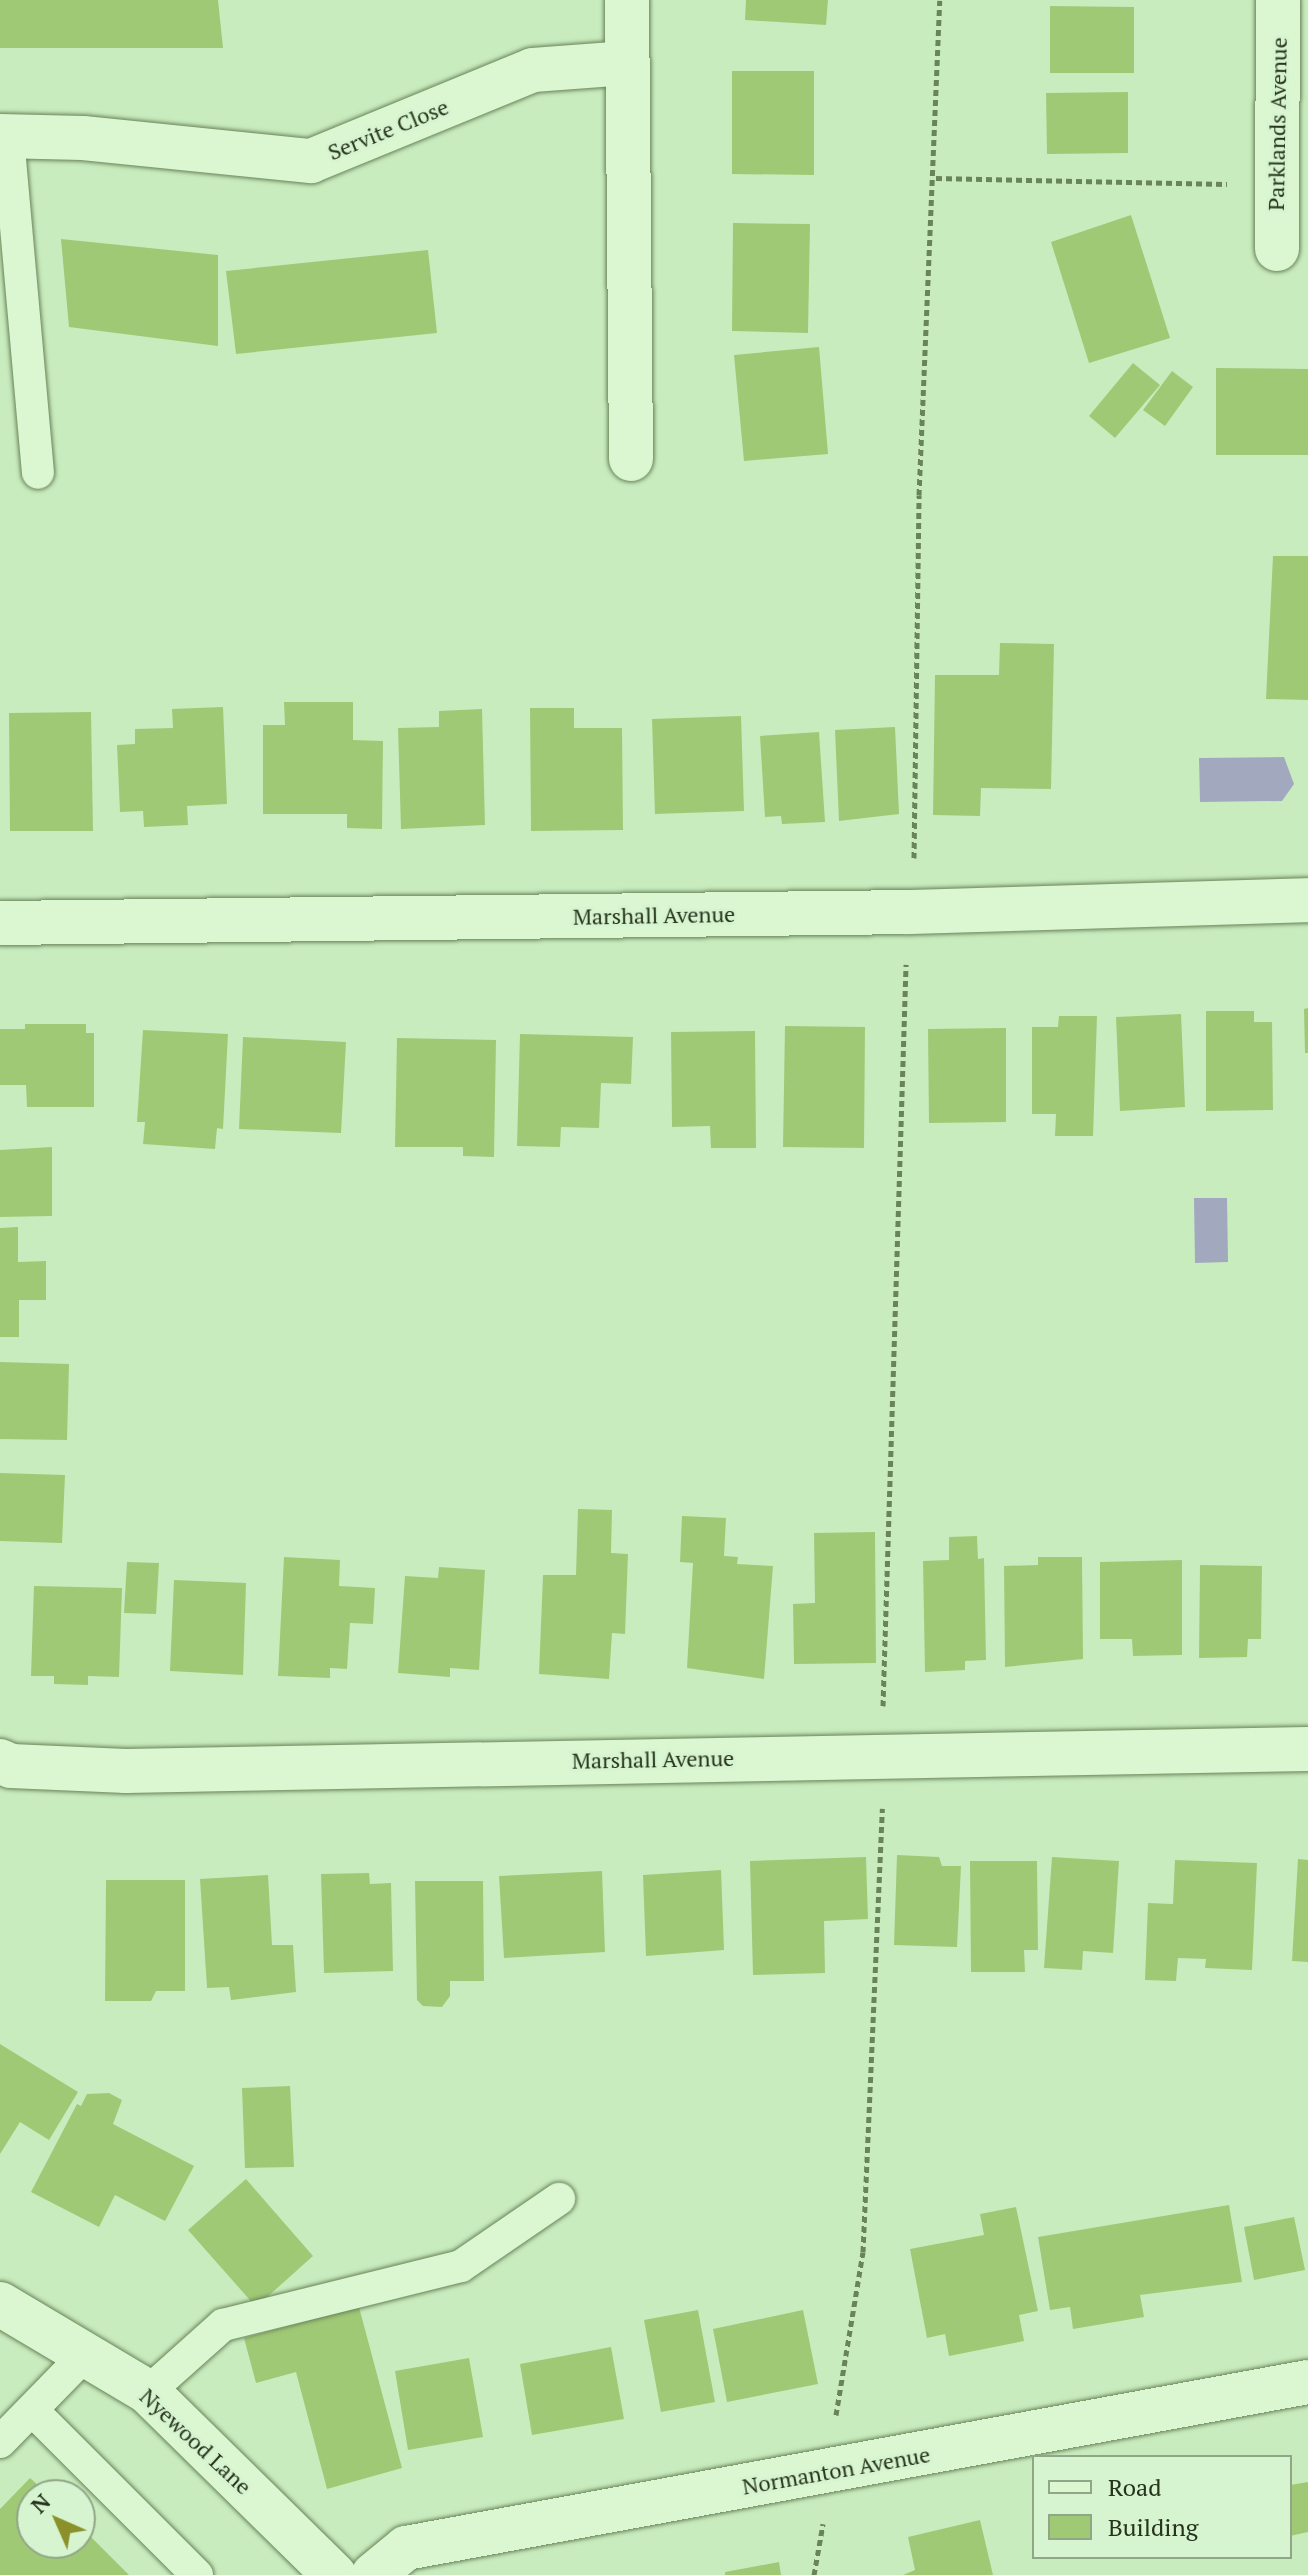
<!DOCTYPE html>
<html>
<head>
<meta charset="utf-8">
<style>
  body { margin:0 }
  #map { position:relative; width:1308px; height:2575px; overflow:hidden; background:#c9ecbf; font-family:"PT Serif",serif }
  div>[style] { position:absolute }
  .water>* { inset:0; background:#a2a8be }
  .building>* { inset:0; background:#a0c976 }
  .path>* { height:5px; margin-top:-2.5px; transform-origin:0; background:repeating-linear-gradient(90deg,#698458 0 6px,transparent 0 10px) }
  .roads { filter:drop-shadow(0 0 2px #698458) drop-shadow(0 0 2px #698458) }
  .lane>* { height:32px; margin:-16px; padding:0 16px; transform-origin:16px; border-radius:16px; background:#daf7d2 }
  .street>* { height:44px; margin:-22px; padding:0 22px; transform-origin:22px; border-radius:22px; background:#daf7d2 }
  span { translate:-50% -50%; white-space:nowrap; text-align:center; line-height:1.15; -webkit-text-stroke:6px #d6f4cf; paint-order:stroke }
  .street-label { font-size:22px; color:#27341c }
  .legend { position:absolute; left:1032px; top:2455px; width:260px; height:104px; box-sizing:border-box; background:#d6f4cf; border:2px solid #90a787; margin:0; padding:10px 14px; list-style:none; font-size:24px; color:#27341c }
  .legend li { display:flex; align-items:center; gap:16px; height:40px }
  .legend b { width:40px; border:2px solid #90a787 }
  .north { position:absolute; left:16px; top:2479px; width:80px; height:80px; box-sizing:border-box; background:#d6f4cf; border:2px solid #90a787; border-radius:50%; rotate:315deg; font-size:22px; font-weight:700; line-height:32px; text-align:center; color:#27341c }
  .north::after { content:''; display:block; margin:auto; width:28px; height:36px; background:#8a912a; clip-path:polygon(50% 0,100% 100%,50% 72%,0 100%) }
</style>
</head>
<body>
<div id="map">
  <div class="water">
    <div style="clip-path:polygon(1284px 757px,1294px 784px,1282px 801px,1200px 802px,1199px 758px)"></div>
    <div style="clip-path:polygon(1194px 1198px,1227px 1198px,1228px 1262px,1195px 1263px)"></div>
  </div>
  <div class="building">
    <div style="clip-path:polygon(0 0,218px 0,223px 48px,0 48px)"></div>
    <div style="clip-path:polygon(746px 0,828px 0,826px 25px,745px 20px)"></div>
    <div style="clip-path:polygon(1050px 6px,1134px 7px,1134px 73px,1050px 73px)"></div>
    <div style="clip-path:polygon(732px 71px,814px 71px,814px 175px,732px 174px)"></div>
    <div style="clip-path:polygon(1128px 92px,1128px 153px,1047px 154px,1046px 93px)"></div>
    <div style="clip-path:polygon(1131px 215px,1170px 338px,1089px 363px,1051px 242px)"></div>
    <div style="clip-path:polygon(733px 223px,810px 224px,808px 333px,732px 331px)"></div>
    <div style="clip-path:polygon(61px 239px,218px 255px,218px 346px,69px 327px)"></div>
    <div style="clip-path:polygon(428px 250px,437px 333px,236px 354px,226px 271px)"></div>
    <div style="clip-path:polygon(819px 347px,828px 454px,744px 461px,734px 355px)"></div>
    <div style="clip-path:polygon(1133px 363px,1160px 385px,1115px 438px,1089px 416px)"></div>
    <div style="clip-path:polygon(1216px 368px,1308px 369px,1308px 455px,1216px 455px)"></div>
    <div style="clip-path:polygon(1172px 371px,1193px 387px,1165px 426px,1143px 410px)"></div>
    <div style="clip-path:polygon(1273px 556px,1308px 556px,1308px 700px,1266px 699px)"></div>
    <div style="clip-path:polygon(1000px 643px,1054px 644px,1051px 789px,981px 788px,980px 816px,933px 815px,935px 675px,999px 675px)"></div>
    <div style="clip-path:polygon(284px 702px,353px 702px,353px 740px,383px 741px,382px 829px,347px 828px,347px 814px,263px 814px,263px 725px,285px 725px)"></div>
    <div style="clip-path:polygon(223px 707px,227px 804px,187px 806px,188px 825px,144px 827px,143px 811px,120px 812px,117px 745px,135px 744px,135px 729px,173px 728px,172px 709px)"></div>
    <div style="clip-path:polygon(530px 708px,574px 708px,574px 728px,622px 728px,623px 830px,531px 831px)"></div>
    <div style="clip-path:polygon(482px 709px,485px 825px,401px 829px,398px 728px,439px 727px,439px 711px)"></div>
    <div style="clip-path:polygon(91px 712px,93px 831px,10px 831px,9px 713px)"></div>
    <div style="clip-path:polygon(741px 716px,744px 811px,655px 814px,652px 719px)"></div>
    <div style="clip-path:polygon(895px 727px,899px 814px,839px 821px,835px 730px)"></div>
    <div style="clip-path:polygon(819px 732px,825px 822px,782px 824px,781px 816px,765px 817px,760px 736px)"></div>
    <div style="clip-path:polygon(1308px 1008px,1308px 1053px,1305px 1053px,1304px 1009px)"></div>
    <div style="clip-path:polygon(1206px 1011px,1254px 1011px,1254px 1022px,1272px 1022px,1273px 1110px,1206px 1111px)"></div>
    <div style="clip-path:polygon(1181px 1014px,1185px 1107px,1120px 1111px,1116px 1017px)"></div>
    <div style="clip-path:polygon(1059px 1016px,1097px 1016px,1093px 1136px,1055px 1136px,1056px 1114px,1032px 1114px,1032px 1027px,1058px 1027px)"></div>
    <div style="clip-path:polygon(25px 1024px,86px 1024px,86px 1033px,94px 1033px,94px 1107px,27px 1107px,26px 1085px,0 1085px,0 1029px,25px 1029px)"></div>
    <div style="clip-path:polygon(785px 1026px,865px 1027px,864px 1148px,783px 1147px)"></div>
    <div style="clip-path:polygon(1006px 1028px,1006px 1122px,929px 1123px,928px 1029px)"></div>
    <div style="clip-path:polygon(143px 1030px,228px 1034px,223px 1129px,217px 1128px,215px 1149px,143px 1144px,145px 1122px,137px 1122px)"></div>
    <div style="clip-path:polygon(755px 1031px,756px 1148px,711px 1148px,710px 1126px,672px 1127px,671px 1032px)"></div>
    <div style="clip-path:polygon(520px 1034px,633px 1037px,631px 1084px,601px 1083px,599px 1128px,561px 1127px,560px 1147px,517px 1146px)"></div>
    <div style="clip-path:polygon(243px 1037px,346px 1042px,341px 1133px,239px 1129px)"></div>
    <div style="clip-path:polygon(397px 1038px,496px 1040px,494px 1157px,463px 1156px,463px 1147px,395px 1147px)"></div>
    <div style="clip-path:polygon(52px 1147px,52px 1216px,0 1217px,0 1150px)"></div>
    <div style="clip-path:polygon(18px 1227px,18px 1262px,46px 1261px,46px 1300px,19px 1300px,19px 1337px,0 1337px,0 1228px)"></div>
    <div style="clip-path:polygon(0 1362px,69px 1364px,67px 1440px,0 1439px)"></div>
    <div style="clip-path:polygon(0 1473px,65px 1475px,62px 1543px,0 1541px)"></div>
    <div style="clip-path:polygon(578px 1509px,612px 1510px,611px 1553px,628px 1554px,625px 1634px,612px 1633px,609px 1679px,539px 1674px,543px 1575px,576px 1575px)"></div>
    <div style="clip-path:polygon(682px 1516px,726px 1518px,724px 1556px,738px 1557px,737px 1564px,773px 1566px,764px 1679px,687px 1668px,693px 1563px,680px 1562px)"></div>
    <div style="clip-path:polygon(875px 1532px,876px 1663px,794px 1664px,793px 1604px,815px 1603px,814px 1533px)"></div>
    <div style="clip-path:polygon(977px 1536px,978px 1559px,984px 1558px,986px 1660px,965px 1661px,965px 1670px,925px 1672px,923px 1561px,949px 1560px,949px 1537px)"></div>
    <div style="clip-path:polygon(284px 1557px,340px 1560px,339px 1586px,375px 1588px,373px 1624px,350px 1623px,347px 1669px,330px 1668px,330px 1678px,278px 1676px)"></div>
    <div style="clip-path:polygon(1038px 1557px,1082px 1557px,1083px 1659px,1005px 1667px,1004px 1566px,1038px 1565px)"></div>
    <div style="clip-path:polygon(1182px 1560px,1182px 1655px,1133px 1656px,1132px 1639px,1100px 1639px,1100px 1562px)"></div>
    <div style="clip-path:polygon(127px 1562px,159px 1563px,156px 1614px,124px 1613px)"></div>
    <div style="clip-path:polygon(1200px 1565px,1262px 1566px,1261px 1639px,1248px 1639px,1247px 1657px,1199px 1658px)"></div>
    <div style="clip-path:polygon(439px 1567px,485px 1570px,479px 1670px,450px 1668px,450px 1677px,398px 1673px,405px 1576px,438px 1578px)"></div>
    <div style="clip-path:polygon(174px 1580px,246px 1583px,243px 1675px,170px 1671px)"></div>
    <div style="clip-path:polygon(34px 1586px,122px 1588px,119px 1677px,88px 1676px,88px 1685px,54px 1684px,54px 1676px,31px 1676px)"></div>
    <div style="clip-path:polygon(897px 1855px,939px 1857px,942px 1866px,961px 1866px,957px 1947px,894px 1945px)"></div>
    <div style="clip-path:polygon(866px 1857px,868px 1919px,824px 1921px,825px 1973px,753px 1975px,750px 1861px)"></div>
    <div style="clip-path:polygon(1052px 1857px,1119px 1861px,1113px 1953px,1083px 1951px,1082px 1970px,1044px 1968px)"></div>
    <div style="clip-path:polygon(1298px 1859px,1308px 1860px,1308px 1962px,1292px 1961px)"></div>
    <div style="clip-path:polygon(1175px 1860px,1257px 1863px,1252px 1970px,1205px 1968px,1206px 1959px,1178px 1958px,1176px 1981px,1145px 1980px,1148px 1903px,1173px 1904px)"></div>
    <div style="clip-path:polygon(970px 1861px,1037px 1861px,1038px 1950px,1024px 1950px,1025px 1972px,971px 1972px)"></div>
    <div style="clip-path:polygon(721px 1870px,724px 1950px,646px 1956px,643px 1875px)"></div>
    <div style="clip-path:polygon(602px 1871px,605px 1952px,504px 1958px,499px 1876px)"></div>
    <div style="clip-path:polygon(369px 1873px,370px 1884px,391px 1883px,393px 1971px,324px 1973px,321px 1874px)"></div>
    <div style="clip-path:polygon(268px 1875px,272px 1945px,293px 1945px,296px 1992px,231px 2000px,229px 1987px,207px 1988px,200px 1879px)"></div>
    <div style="clip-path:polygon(106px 1880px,185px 1880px,185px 1991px,156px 1991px,151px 2001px,105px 2001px)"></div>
    <div style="clip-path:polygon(415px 1881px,483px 1881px,484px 1981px,450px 1981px,450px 1996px,442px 2007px,423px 2006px,417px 2000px)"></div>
    <div style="clip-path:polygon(0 2044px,78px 2092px,49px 2140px,20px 2122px,0 2154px)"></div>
    <div style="clip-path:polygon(290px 2086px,294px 2167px,245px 2168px,242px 2088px)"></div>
    <div style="clip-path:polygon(109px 2093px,122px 2100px,113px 2124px,194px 2166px,165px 2221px,115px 2195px,99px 2227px,31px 2192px,77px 2104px,81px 2106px,87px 2094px)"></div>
    <div style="clip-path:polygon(246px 2179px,313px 2256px,256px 2307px,188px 2230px)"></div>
    <div style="clip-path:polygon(1229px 2205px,1242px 2282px,1140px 2295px,1144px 2317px,1073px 2329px,1070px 2307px,1050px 2310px,1038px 2237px)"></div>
    <div style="clip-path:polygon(1016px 2207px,1038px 2311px,1019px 2315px,1024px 2341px,949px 2356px,945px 2334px,927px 2338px,910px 2249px,984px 2235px,980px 2214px)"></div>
    <div style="clip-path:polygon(1294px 2217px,1305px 2270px,1254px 2280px,1244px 2227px)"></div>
    <div style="clip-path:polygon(359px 2307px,402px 2468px,327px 2489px,296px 2372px,256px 2383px,244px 2338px)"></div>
    <div style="clip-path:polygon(698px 2310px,715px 2402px,661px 2412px,644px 2320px)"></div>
    <div style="clip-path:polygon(803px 2310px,818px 2384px,727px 2402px,713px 2329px)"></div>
    <div style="clip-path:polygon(611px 2347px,624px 2419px,532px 2435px,520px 2364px)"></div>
    <div style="clip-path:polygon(469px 2358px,483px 2437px,408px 2450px,395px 2371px)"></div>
    <div style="clip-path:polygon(30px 2478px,49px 2495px,32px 2495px,32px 2543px,80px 2543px,80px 2526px,129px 2575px,0 2575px,0 2509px)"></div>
    <div style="clip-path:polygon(1308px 2482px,1308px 2532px,1290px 2536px,1290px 2485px)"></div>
    <div style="clip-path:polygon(980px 2520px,993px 2575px,903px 2575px,915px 2570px,908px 2537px)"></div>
    <div style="clip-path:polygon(779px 2562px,781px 2575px,725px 2575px,725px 2572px)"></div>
  </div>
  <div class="path">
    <div style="left:936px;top:178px;width:291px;rotate:1.2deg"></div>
    <div style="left:914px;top:858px;width:363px;rotate:-89.2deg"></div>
    <div style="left:919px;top:495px;width:495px;rotate:-87.6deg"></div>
    <div style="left:883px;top:1706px;width:742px;rotate:-88.22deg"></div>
    <div style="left:836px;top:2415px;width:165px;rotate:-80.6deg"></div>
    <div style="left:863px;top:2252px;width:444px;rotate:-87.5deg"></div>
    <div style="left:814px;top:2575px;width:52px;rotate:-80deg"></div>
  </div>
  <div class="roads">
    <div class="lane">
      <div style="left:8px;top:137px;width:337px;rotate:84.9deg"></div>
      <div style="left:148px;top:2392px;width:101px;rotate:-41.8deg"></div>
      <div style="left:223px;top:2325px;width:245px;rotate:-13.9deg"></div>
      <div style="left:461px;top:2266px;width:119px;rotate:-34.4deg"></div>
      <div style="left:33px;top:2411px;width:232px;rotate:45deg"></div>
      <div style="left:0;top:2442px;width:124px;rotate:-45.7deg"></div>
    </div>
    <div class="street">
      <div style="left:627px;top:0;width:459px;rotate:89.5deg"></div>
      <div style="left:0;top:136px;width:83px;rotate:1.4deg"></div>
      <div style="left:83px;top:138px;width:229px;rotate:5.8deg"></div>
      <div style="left:311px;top:161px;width:240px;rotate:-22.3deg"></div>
      <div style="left:533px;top:70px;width:94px;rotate:-4.3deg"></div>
      <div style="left:1277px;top:249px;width:249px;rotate:-89.8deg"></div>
      <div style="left:0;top:923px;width:908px;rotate:-0.69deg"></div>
      <div style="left:908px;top:912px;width:400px;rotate:-1.7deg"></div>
      <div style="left:0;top:1761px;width:12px;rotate:24deg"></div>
      <div style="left:11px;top:1766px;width:115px;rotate:2.5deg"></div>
      <div style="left:126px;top:1771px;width:1182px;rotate:-1.07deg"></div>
      <div style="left:0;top:2304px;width:172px;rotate:30.7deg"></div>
      <div style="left:148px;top:2392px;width:261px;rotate:44.5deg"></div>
      <div style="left:373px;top:2575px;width:43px;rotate:-39.3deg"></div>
      <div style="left:406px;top:2548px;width:917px;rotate:-10.43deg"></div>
    </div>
  </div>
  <div class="street-label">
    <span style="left:1277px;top:124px;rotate:-89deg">Parklands Avenue</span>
    <span style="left:388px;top:129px;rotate:-22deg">Servite Close</span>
    <span style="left:654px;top:915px;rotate:-1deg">Marshall Avenue</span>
    <span style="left:653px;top:1759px;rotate:-1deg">Marshall Avenue</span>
    <span style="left:196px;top:2441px;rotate:43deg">Nyewood Lane</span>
    <span style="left:836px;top:2470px;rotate:-10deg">Normanton Avenue</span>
  </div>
  <ul class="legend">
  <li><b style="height:10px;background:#daf7d2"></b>Road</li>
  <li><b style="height:22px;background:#a0c976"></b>Building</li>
  </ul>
  <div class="north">N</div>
</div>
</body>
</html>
